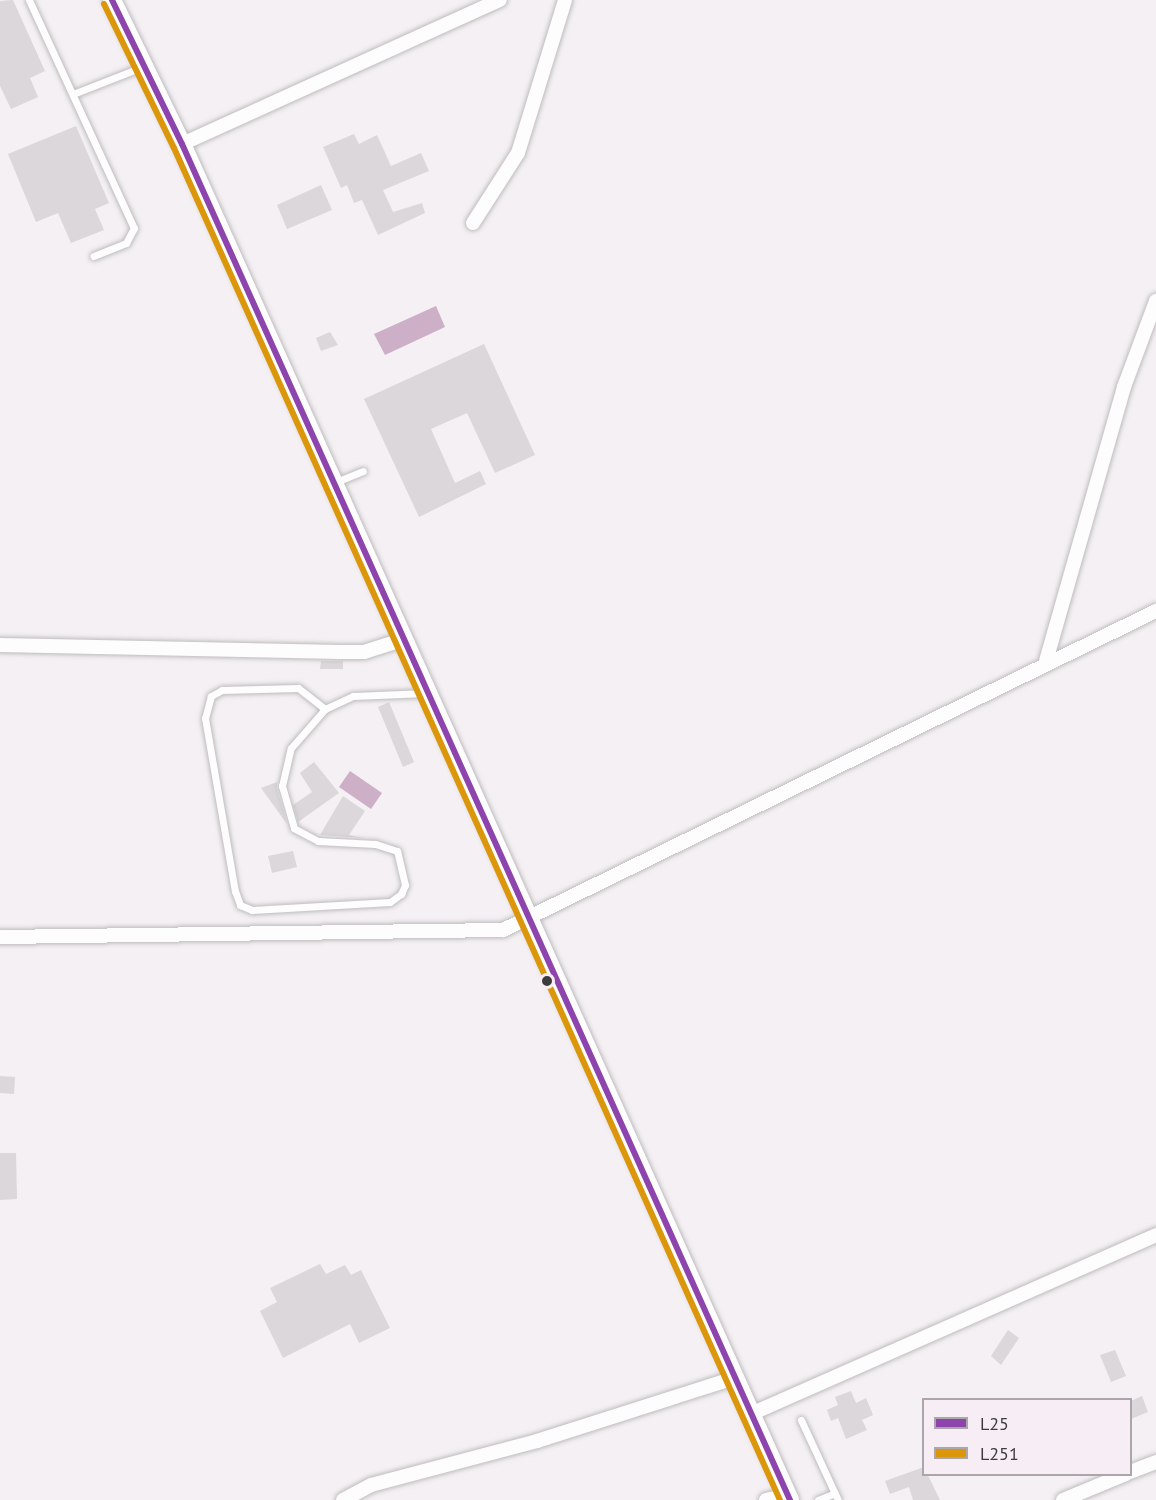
<!DOCTYPE html>
<html>
<head>
<meta charset="utf-8">
<style>
  body { margin:0 }
  #map { position:relative; width:1156px; height:1500px; overflow:hidden; background:#f4f0f3; font-family:"PT Sans",sans-serif }
  div>[style] { position:absolute }
  .water>* { inset:0; background:#ceafc8 }
  .building>* { inset:0; background:#dbd7da }
  .roads { filter:drop-shadow(0 0 2px #bfbcbe) drop-shadow(0 0 2px #bfbcbe) }
  .lane>* { height:7px; margin:-3.5px; padding:0 3.5px; transform-origin:3.5px; border-radius:3.5px; background:#fdfdfd }
  .street>* { height:14px; margin:-7px; padding:0 7px; transform-origin:7px; border-radius:7px; background:#fdfdfd }
  .secondary>* { height:18px; margin:-9px; padding:0 9px; transform-origin:9px; border-radius:9px; background:#fdfdfd }
  .bus-1>* { height:6px; margin:-3px; padding:0 3px; transform-origin:3px; border-radius:3px; background:#8e44ad }
  .bus-2>* { height:6px; margin:-3px; padding:0 3px; transform-origin:3px; border-radius:3px; background:#db9609 }
  .dots>* { width:16px; height:16px; translate:-50% -50%; box-sizing:border-box; border:3px solid #f6eef4; border-radius:50% }
  span { translate:-50% -50%; white-space:nowrap; text-align:center; line-height:1.15; -webkit-text-stroke:4.5px #f6eef4; paint-order:stroke }
  .legend { position:absolute; left:922px; top:1398px; width:210px; height:78px; box-sizing:border-box; background:#f6eef4; border:2px solid #aca6ab; margin:0; padding:8px 10px; list-style:none; font-size:18px; color:#3e3b3e }
  .legend li { display:flex; align-items:center; gap:12px; height:30px }
  .legend b { width:30px; border:2px solid #aca6ab }
</style>
</head>
<body>
<div id="map">
  <div class="water">
    <div style="clip-path:polygon(436px 306px,445px 327px,385px 355px,374px 334px)"></div>
    <div style="clip-path:polygon(350px 771px,382px 793px,371px 809px,339px 787px)"></div>
  </div>
  <div class="building">
    <div style="clip-path:polygon(13px 0,45px 71px,30px 78px,38px 97px,11px 109px,0 86px,0 1px)"></div>
    <div style="clip-path:polygon(76px 126px,109px 203px,95px 209px,104px 230px,71px 243px,58px 213px,36px 222px,8px 154px)"></div>
    <div style="clip-path:polygon(354px 134px,359px 144px,377px 135px,391px 166px,421px 153px,429px 171px,383px 190px,393px 212px,422px 203px,425px 213px,378px 235px,362px 200px,354px 203px,347px 185px,341px 188px,323px 147px)"></div>
    <div style="clip-path:polygon(321px 185px,332px 210px,287px 229px,277px 205px)"></div>
    <div style="clip-path:polygon(330px 332px,338px 345px,321px 351px,316px 338px)"></div>
    <div style="clip-path:polygon(484px 344px,535px 455px,495px 473px,467px 413px,431px 429px,455px 483px,480px 471px,486px 484px,419px 517px,364px 399px)"></div>
    <div style="clip-path:polygon(321px 661px,343px 661px,343px 669px,320px 669px)"></div>
    <div style="clip-path:polygon(389px 702px,414px 762px,403px 767px,378px 707px)"></div>
    <div style="clip-path:polygon(314px 762px,339px 793px,298px 822px,293px 805px,312px 792px,300px 773px)"></div>
    <div style="clip-path:polygon(277px 782px,277px 788px,287px 824px,261px 788px)"></div>
    <div style="clip-path:polygon(343px 796px,365px 811px,349px 835px,364px 838px,320px 835px)"></div>
    <div style="clip-path:polygon(293px 851px,297px 867px,272px 873px,268px 856px)"></div>
    <div style="clip-path:polygon(0 1076px,15px 1077px,14px 1094px,0 1093px)"></div>
    <div style="clip-path:polygon(0 1153px,16px 1153px,17px 1199px,0 1200px)"></div>
    <div style="clip-path:polygon(320px 1264px,326px 1274px,345px 1265px,351px 1275px,361px 1270px,390px 1328px,359px 1343px,350px 1324px,283px 1358px,260px 1311px,277px 1302px,270px 1288px)"></div>
    <div style="clip-path:polygon(1008px 1330px,1019px 1338px,1001px 1365px,991px 1356px)"></div>
    <div style="clip-path:polygon(1115px 1350px,1126px 1376px,1111px 1382px,1100px 1355px)"></div>
    <div style="clip-path:polygon(851px 1391px,856px 1403px,866px 1398px,873px 1415px,862px 1420px,867px 1430px,846px 1439px,838px 1418px,831px 1421px,827px 1410px,838px 1405px,835px 1397px)"></div>
    <div style="clip-path:polygon(1142px 1396px,1148px 1412px,1131px 1419px,1131px 1401px)"></div>
    <div style="clip-path:polygon(924px 1467px,940px 1500px,913px 1500px,909px 1487px,890px 1494px,885px 1481px)"></div>
  </div>
  <div class="roads">
    <div class="lane">
      <div style="left:29px;top:0;width:251px;rotate:65.3deg"></div>
      <div style="left:134px;top:228px;width:17px;rotate:118deg"></div>
      <div style="left:126px;top:243px;width:35px;rotate:158deg"></div>
      <div style="left:73px;top:94px;width:74px;rotate:-21.4deg"></div>
      <div style="left:336px;top:482px;width:29px;rotate:-22deg"></div>
      <div style="left:325px;top:709px;width:34px;rotate:-142deg"></div>
      <div style="left:298px;top:688px;width:76px;rotate:178.5deg"></div>
      <div style="left:222px;top:690px;width:13px;rotate:151deg"></div>
      <div style="left:211px;top:696px;width:23px;rotate:105deg"></div>
      <div style="left:205px;top:718px;width:176px;rotate:80.2deg"></div>
      <div style="left:235px;top:891px;width:15px;rotate:70deg"></div>
      <div style="left:240px;top:905px;width:13px;rotate:23deg"></div>
      <div style="left:252px;top:910px;width:138px;rotate:-3.3deg"></div>
      <div style="left:390px;top:902px;width:14px;rotate:-36deg"></div>
      <div style="left:401px;top:894px;width:10px;rotate:-66deg"></div>
      <div style="left:405px;top:885px;width:35px;rotate:-103deg"></div>
      <div style="left:397px;top:851px;width:23px;rotate:-162deg"></div>
      <div style="left:375px;top:844px;width:57px;rotate:-177deg"></div>
      <div style="left:318px;top:841px;width:27px;rotate:-152deg"></div>
      <div style="left:294px;top:828px;width:44px;rotate:-105.9deg"></div>
      <div style="left:282px;top:786px;width:39px;rotate:-77deg"></div>
      <div style="left:291px;top:748px;width:52px;rotate:-48.9deg"></div>
      <div style="left:325px;top:709px;width:31px;rotate:-25deg"></div>
      <div style="left:353px;top:696px;width:73px;rotate:-2.4deg"></div>
      <div style="left:801px;top:1420px;width:88px;rotate:65.2deg"></div>
      <div style="left:818px;top:1500px;width:18px;rotate:-22deg"></div>
    </div>
    <div class="street">
      <div style="left:182px;top:144px;width:349px;rotate:-24.4deg"></div>
      <div style="left:473px;top:223px;width:83px;rotate:-57.3deg"></div>
      <div style="left:518px;top:153px;width:160px;rotate:-72.9deg"></div>
      <div style="left:0;top:645px;width:340px;rotate:1.2deg"></div>
      <div style="left:340px;top:652px;width:24px"></div>
      <div style="left:364px;top:652px;width:43px;rotate:-17.6deg"></div>
      <div style="left:1046px;top:661px;width:285px;rotate:-74.1deg"></div>
      <div style="left:1124px;top:387px;width:92px;rotate:-69.6deg"></div>
      <div style="left:0;top:937px;width:503px;rotate:-0.8deg"></div>
      <div style="left:503px;top:930px;width:727px;rotate:-26.04deg"></div>
      <div style="left:753px;top:1413px;width:441px;rotate:-23.8deg"></div>
      <div style="left:1130px;top:1472px;width:28px;rotate:-21deg"></div>
      <div style="left:343px;top:1500px;width:32px;rotate:-28deg"></div>
      <div style="left:371px;top:1485px;width:172px;rotate:-14.8deg"></div>
      <div style="left:537px;top:1441px;width:208px;rotate:-17.7deg"></div>
      <div style="left:766px;top:1500px;width:23px;rotate:-13deg"></div>
      <div style="left:1063px;top:1500px;width:68px;rotate:-22.4deg"></div>
    </div>
    <div class="secondary">
      <div style="left:112px;top:0;width:160px;rotate:64.1deg"></div>
      <div style="left:182px;top:144px;width:1486px;rotate:65.85deg"></div>
    </div>
  </div>
  <div class="bus-1">
    <div style="left:112px;top:0;width:160px;rotate:64.1deg"></div>
    <div style="left:182px;top:144px;width:1486px;rotate:65.85deg"></div>
  </div>
  <div class="bus-2">
    <div style="left:104px;top:4px;width:160px;rotate:64.1deg"></div>
    <div style="left:174px;top:148px;width:1482px;rotate:65.86deg"></div>
  </div>
  <div class="dots">
    <div style="left:547px;top:981px;background:#3e3b3e"></div>
  </div>
  <ul class="legend">
  <li><b style="height:8px;background:#8e44ad"></b>L25</li>
  <li><b style="height:8px;background:#db9609"></b>L251</li>
  </ul>
</div>
</body>
</html>
